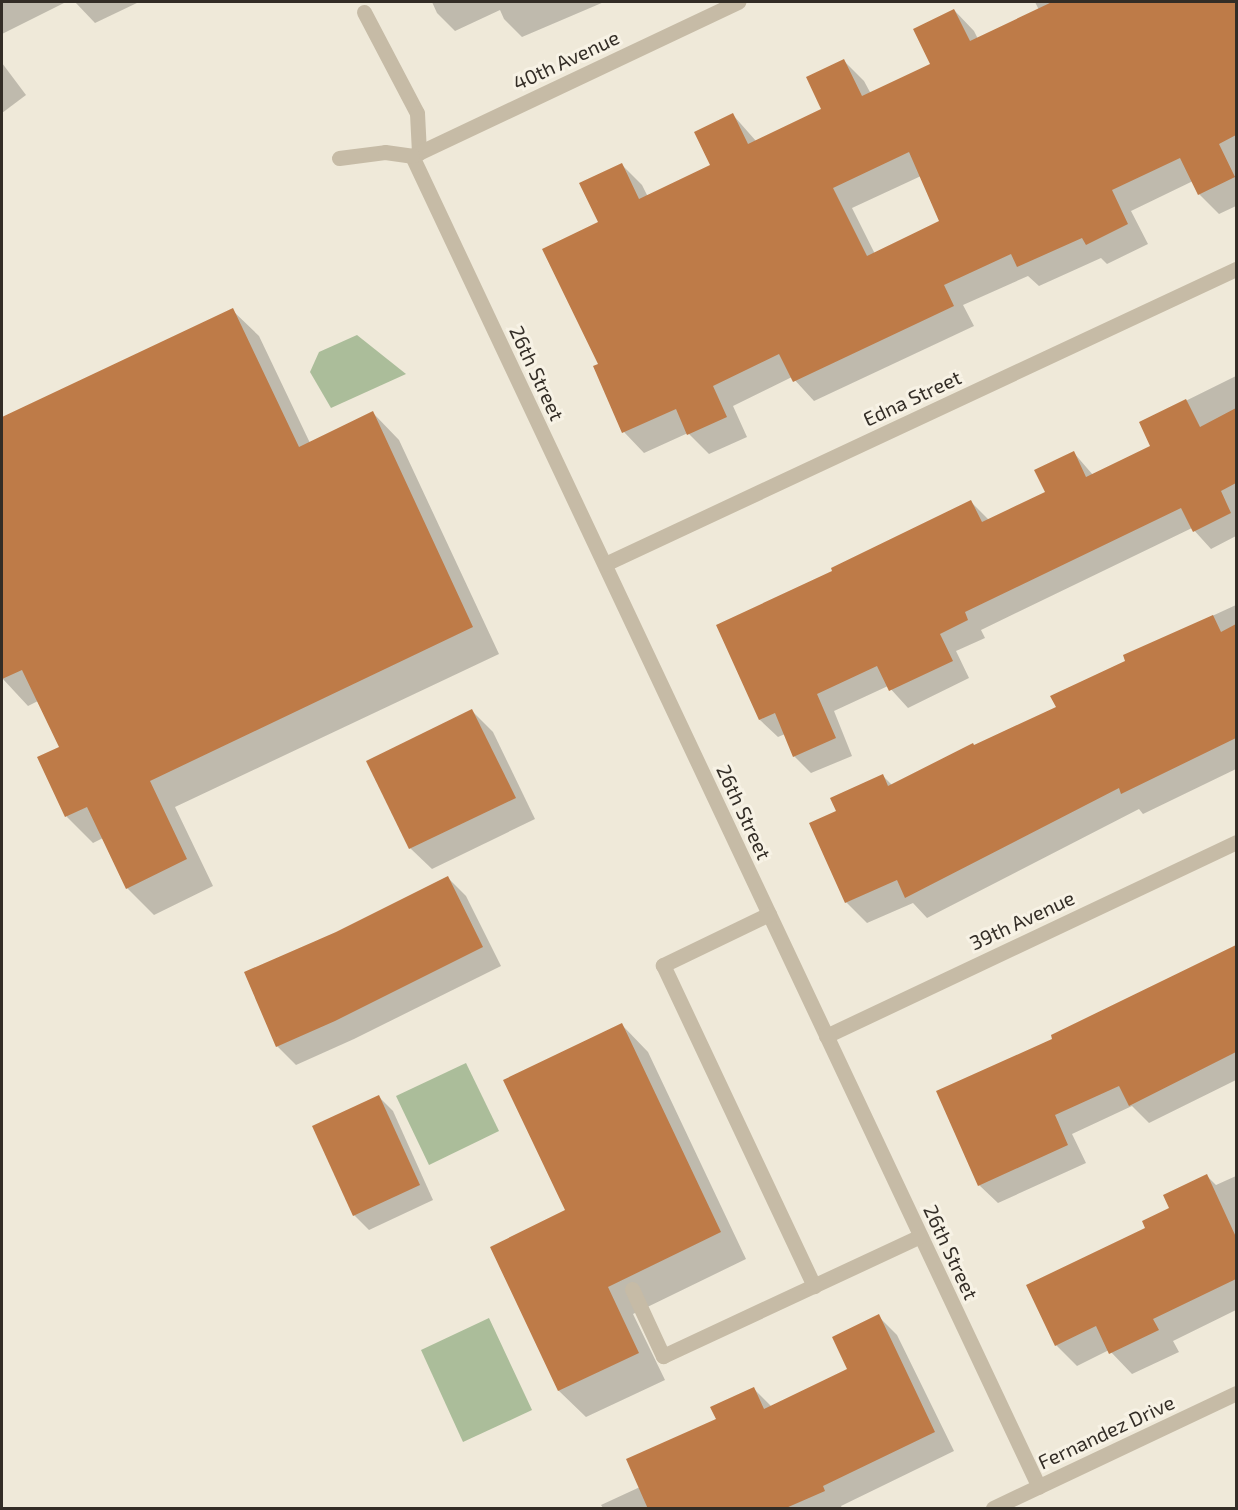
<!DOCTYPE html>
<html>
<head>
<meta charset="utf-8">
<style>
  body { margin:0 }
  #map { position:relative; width:1238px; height:1510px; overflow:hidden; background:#efe9d9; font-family:"Exo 2",sans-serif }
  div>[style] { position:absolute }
  .green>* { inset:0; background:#abbd9a }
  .shadow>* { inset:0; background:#0003 }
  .building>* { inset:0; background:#be7b48 }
  .minor>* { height:15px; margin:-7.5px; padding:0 7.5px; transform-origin:7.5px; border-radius:7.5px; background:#c6bba6 }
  span { translate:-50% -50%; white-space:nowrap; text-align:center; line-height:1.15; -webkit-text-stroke:6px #f7f2e5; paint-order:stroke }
  .street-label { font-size:20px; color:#332d26 }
  .frame { position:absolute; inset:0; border:3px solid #332d26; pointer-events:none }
</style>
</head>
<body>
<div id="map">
  <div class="green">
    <div style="clip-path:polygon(357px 335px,406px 374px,331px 408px,310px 372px,319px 352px)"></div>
    <div style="clip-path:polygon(466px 1063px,499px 1131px,429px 1165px,396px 1096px)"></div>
    <div style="clip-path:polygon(489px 1318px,532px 1410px,463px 1442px,421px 1350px)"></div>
  </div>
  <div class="shadow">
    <div style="clip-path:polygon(2px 2px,66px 2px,2px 34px)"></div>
    <div style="clip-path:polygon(75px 2px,139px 2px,95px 23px)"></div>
    <div style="clip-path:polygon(432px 2px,604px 2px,522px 37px,504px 19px,500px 10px,455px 31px,437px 13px)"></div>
    <div style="clip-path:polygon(evenodd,1035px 2px,1236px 2px,1236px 206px,1219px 214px,1199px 194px,1193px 181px,1131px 211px,1148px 244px,1107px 264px,1101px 258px,1039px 286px,1028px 276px,963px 305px,974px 326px,814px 401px,792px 377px,733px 406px,747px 437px,709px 454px,688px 433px,644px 453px,624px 432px,595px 367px,600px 365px,600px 222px,622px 165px,642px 185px,648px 197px,712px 166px,733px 115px,756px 141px,823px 110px,844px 61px,864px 81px,871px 94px,932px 64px,954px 10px,974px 31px,978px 39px,1039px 10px,1035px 2px,921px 176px,941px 222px,875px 254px,852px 208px,921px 176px)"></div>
    <div style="clip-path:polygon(2px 63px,26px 95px,2px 113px)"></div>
    <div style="clip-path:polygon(232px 310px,259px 336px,310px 443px,373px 413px,399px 440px,499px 654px,175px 807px,213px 886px,154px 915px,127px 888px,103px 838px,93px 843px,67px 817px,39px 758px,61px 748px,38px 701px,28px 706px,2px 678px,2px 419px)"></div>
    <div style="clip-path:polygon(1236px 376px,1236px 536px,1211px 549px,1192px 528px,981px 630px,985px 638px,956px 651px,969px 678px,908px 708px,888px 686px,834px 711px,852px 756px,811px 773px,794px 756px,785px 734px,778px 737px,760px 720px,718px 625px,834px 572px,971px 502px,989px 520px,1047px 493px,1074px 453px,1093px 475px,1152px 446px,1141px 423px)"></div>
    <div style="clip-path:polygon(1236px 605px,1236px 769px,1143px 814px,1139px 809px,927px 918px,913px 903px,867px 923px,846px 902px,838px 812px,883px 776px,892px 785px,1058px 708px,1127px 662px,1125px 656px)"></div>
    <div style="clip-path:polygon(472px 711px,493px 732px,535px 819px,432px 869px,410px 848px,368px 762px)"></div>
    <div style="clip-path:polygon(447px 877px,466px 896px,501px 966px,354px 1039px,296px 1065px,277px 1046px,336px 933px)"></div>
    <div style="clip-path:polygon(1236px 946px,1236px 1080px,1149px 1123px,1132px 1106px,1072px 1134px,1086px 1163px,998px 1203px,979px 1185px,1054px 1039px,1053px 1036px)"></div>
    <div style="clip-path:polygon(622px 1025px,648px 1052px,746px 1259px,633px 1314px,665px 1380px,586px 1417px,559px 1391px,492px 1248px,567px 1211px)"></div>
    <div style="clip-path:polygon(379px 1097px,393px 1111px,433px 1200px,369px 1230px,354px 1215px)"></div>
    <div style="clip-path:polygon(1207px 1176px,1216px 1185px,1236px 1176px,1236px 1310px,1173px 1341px,1179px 1352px,1132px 1374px,1109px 1350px,1077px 1366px,1056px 1345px,1147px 1229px)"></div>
    <div style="clip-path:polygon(878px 1316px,897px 1335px,954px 1451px,841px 1506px,842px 1508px,603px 1508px,601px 1505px,640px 1487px,754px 1389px,772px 1407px,849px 1369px)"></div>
  </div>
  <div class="building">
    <div style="clip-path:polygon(evenodd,1052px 2px,1236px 2px,1236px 135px,1219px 144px,1235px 177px,1198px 195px,1180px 158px,1112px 190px,1128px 224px,1086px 245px,1082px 238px,1017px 267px,1011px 254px,944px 285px,954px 306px,793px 382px,779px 354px,713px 386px,727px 417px,687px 435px,676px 409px,622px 433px,593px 366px,598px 364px,542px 249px,598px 222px,579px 183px,622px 163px,639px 199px,710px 165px,694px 132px,733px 113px,748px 144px,821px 109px,806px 77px,844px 59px,862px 96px,930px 64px,913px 29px,954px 9px,970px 41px,1052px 2px,909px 152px,939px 221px,867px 256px,833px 188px,909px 152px)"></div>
    <div style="clip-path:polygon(233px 308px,299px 447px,373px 411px,473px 627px,150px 781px,187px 859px,126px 889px,87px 807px,65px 817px,37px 757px,59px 747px,22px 670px,2px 679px,2px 417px)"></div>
    <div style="clip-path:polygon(1186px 399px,1200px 427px,1236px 408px,1236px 483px,1221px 491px,1231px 513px,1193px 532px,1181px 508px,965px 612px,968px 620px,940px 634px,953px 661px,889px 691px,877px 666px,817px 694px,836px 738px,793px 757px,775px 713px,759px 720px,716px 625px,832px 571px,831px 568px,971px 500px,982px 522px,1045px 492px,1034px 470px,1074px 451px,1086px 477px,1150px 446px,1139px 422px)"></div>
    <div style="clip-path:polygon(1213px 615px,1221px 632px,1236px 624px,1236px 738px,1121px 794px,1119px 788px,905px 898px,897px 880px,845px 903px,809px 823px,836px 811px,830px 798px,883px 774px,888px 786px,973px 743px,974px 745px,1056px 707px,1050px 696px,1125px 661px,1123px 655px)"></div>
    <div style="clip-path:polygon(472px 709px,516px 798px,409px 849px,366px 761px)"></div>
    <div style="clip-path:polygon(448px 876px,483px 947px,335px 1021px,276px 1047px,244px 972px,336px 932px)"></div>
    <div style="clip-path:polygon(1236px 945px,1236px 1052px,1129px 1106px,1119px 1086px,1055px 1115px,1068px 1145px,978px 1186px,936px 1091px,1052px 1039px,1051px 1035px)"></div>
    <div style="clip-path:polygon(622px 1023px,721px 1232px,608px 1287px,639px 1353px,558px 1391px,490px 1247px,565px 1210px,503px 1080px)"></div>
    <div style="clip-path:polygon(379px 1095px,420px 1185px,353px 1216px,312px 1126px)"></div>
    <div style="clip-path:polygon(1207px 1174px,1236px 1237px,1236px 1279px,1153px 1319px,1159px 1330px,1109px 1354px,1096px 1326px,1055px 1346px,1026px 1285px,1145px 1228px,1142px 1221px,1169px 1208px,1163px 1195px)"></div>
    <div style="clip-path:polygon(879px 1314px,935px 1432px,823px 1486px,825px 1491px,786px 1508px,648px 1509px,626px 1459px,716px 1419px,710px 1407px,754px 1387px,764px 1409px,847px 1369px,832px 1337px)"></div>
  </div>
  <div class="minor">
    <div style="left:364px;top:12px;width:114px;rotate:62.3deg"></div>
    <div style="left:417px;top:113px;width:40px;rotate:87.1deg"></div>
    <div style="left:412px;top:156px;width:1471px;rotate:64.78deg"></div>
    <div style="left:412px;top:156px;width:361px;rotate:-25.3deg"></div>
    <div style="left:339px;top:158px;width:46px;rotate:-7.4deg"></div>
    <div style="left:385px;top:152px;width:27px;rotate:8deg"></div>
    <div style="left:605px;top:564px;width:697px;rotate:-25.06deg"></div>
    <div style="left:769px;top:914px;width:118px;rotate:154.3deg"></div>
    <div style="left:663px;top:965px;width:355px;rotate:64.8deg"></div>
    <div style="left:826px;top:1036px;width:454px;rotate:-25.3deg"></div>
    <div style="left:632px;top:1289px;width:74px;rotate:65.2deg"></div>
    <div style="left:663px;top:1356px;width:284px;rotate:-25deg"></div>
    <div style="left:993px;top:1508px;width:269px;rotate:-25.3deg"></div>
  </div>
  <div class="street-label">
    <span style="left:566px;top:60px;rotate:-25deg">40th Avenue</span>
    <span style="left:537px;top:373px;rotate:65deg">26th Street</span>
    <span style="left:912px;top:398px;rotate:-25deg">Edna Street</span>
    <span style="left:744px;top:812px;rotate:65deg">26th Street</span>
    <span style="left:1022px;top:920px;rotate:-25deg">39th Avenue</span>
    <span style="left:951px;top:1252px;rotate:65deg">26th Street</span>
    <span style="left:1106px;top:1432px;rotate:-25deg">Fernandez Drive</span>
  </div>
  <div class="frame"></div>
</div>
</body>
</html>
